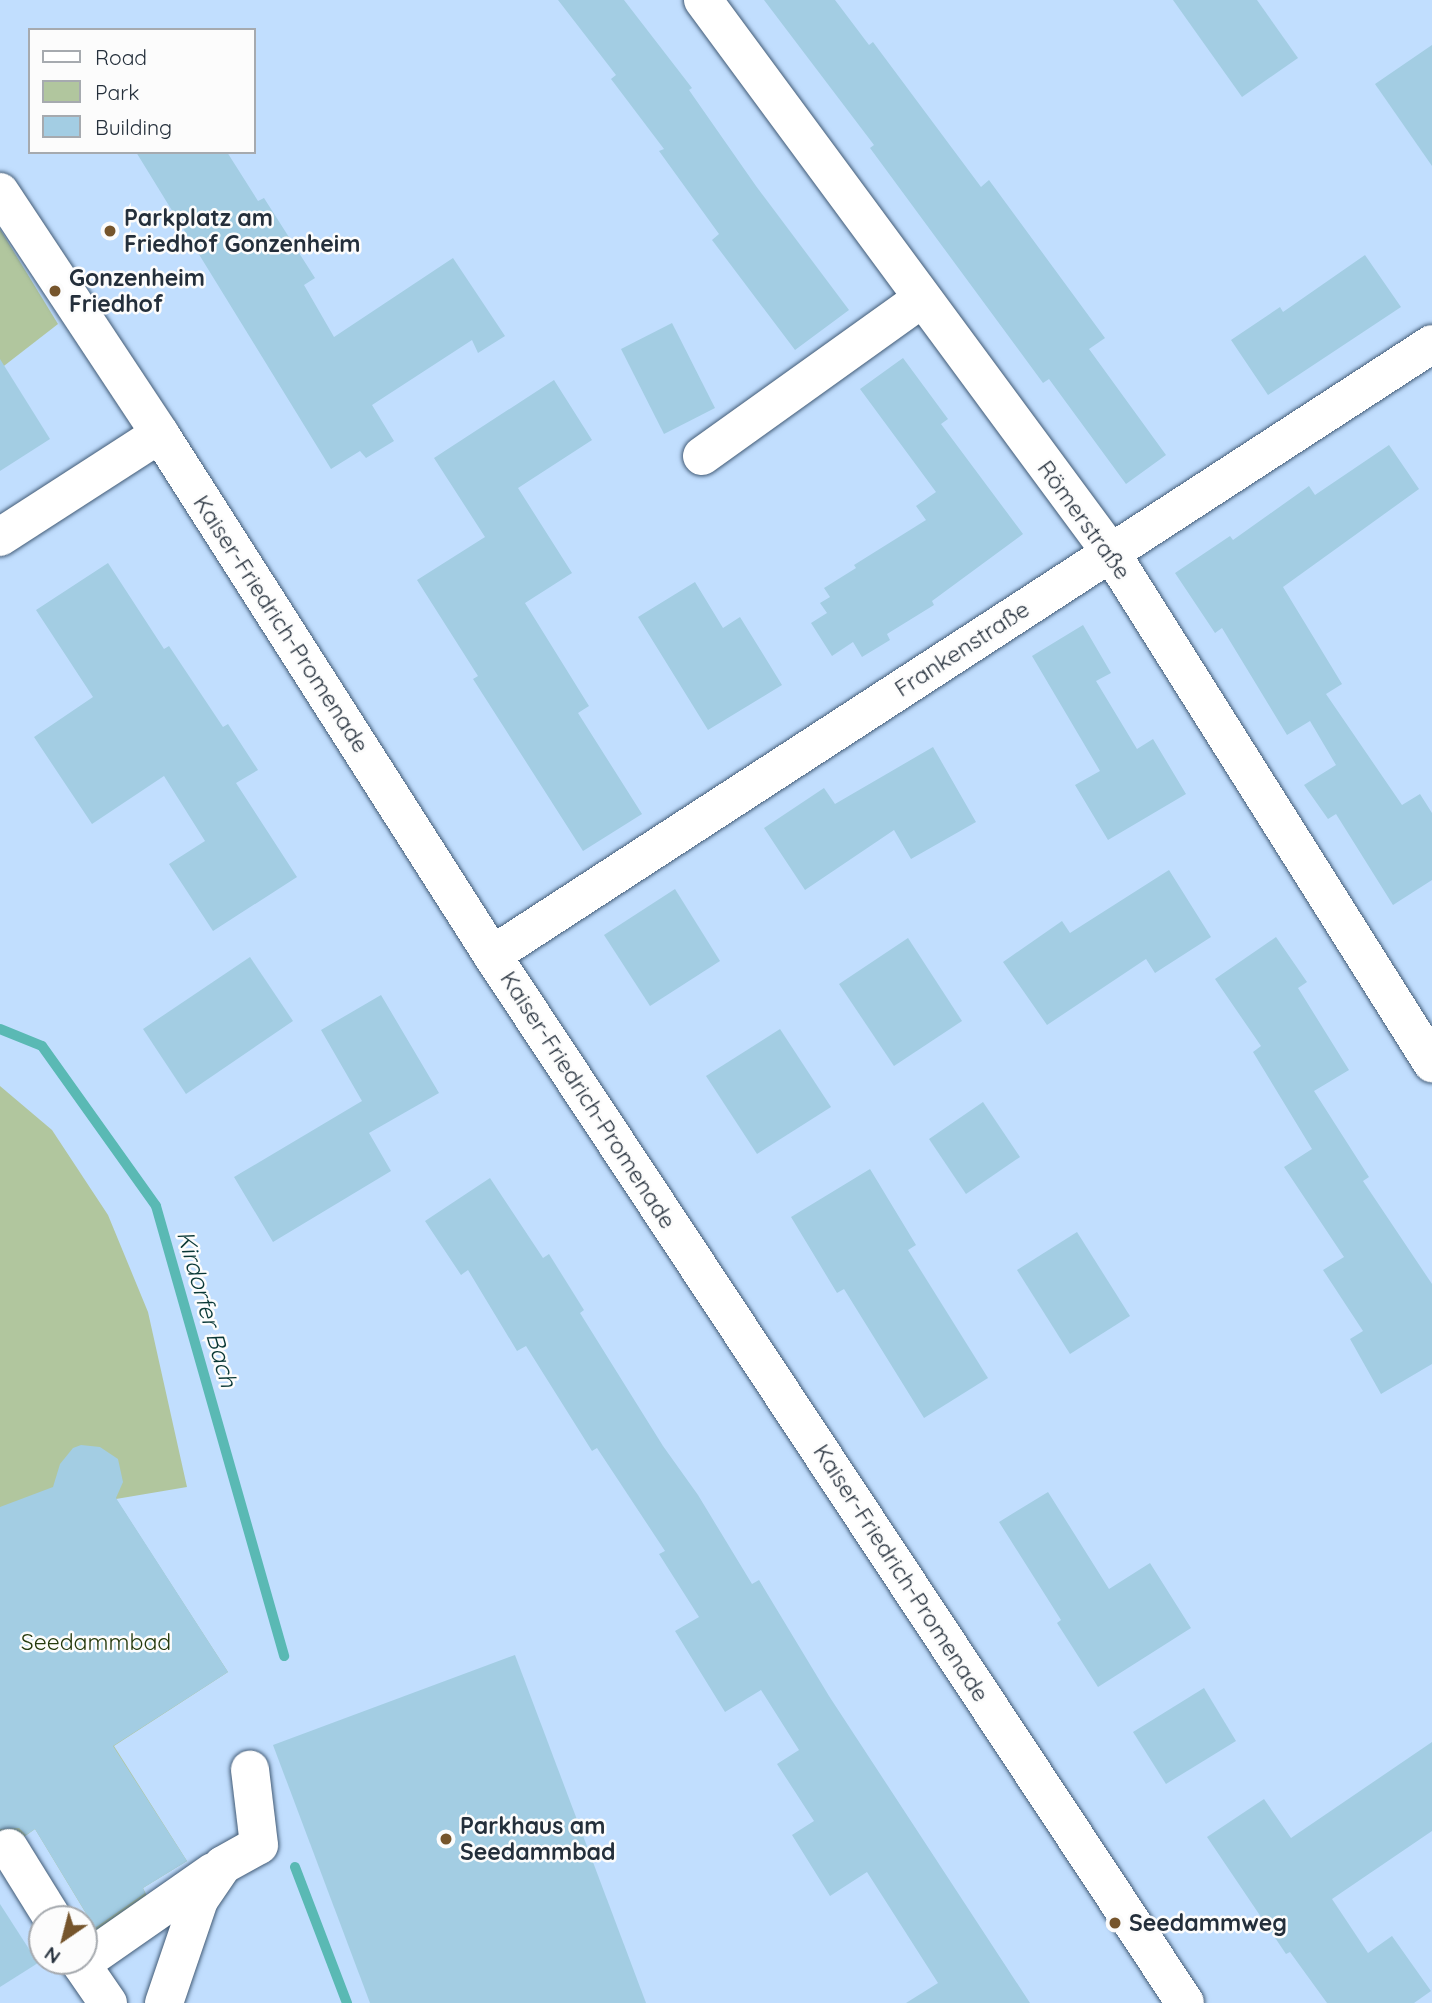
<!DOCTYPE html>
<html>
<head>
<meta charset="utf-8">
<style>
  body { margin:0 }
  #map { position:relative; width:1432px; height:2003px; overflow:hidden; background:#c1defe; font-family:Quicksand,sans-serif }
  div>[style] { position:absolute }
  .green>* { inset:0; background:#b1c69e }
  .stream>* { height:10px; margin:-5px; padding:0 5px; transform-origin:5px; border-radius:5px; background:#5ab9b4 }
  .building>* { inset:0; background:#a3cde3 }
  .roads { filter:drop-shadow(0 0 2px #425b76) drop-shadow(0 0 2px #425b76) }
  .minor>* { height:38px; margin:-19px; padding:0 19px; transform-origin:19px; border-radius:19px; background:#fff }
  .dots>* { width:19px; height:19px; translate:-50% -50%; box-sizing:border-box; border:4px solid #fcfcfc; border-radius:50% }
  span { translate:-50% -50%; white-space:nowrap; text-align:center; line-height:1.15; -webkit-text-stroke:5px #fcfcfc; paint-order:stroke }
  .poi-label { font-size:23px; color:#242f3b; font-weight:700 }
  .left { translate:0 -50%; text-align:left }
  .street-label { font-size:23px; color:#242f3b }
  .park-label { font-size:23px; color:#24390c }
  .water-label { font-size:24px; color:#083735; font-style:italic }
  .legend { position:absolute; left:28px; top:28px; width:228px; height:126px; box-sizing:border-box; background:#fcfcfc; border:2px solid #a6aaaf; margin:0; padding:9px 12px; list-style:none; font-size:21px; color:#242f3b }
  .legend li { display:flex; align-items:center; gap:14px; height:35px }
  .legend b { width:35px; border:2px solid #a6aaaf }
  .north { position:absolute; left:28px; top:1905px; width:70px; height:70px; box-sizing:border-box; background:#fcfcfc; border:2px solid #a6aaaf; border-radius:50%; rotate:215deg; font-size:19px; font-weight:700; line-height:28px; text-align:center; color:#242f3b }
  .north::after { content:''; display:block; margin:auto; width:24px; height:32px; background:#76552c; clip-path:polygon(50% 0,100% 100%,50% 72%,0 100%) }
</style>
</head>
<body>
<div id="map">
  <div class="green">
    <div style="clip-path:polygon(0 229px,58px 324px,0 369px)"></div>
    <div style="clip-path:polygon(0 1086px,52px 1130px,108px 1215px,148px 1312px,187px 1487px,116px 1499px,228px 1672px,114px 1746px,187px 1861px,143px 1888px,150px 1902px,99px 1935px,35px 1829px,0 1854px)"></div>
  </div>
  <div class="stream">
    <div style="left:0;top:1029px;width:45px;rotate:22deg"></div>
    <div style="left:42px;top:1046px;width:196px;rotate:54.5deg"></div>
    <div style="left:156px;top:1206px;width:468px;rotate:74.1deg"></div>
    <div style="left:295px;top:1867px;width:146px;rotate:69.1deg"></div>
  </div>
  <div class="building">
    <div style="clip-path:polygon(558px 0,624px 0,692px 88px,689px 90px,756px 186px,849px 310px,795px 350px,712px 240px,719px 234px,659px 151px,664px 149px,611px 79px,616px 75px)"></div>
    <div style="clip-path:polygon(764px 0,835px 0,869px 45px,873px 42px,981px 187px,989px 180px,1105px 338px,1089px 349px,1166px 455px,1126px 484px,1049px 379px,1043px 383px,870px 148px,874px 145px)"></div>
    <div style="clip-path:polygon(1173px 0,1257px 0,1298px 58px,1242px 97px)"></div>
    <div style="clip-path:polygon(1432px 45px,1432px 166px,1375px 84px)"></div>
    <div style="clip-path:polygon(136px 152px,227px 152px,258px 201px,264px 198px,315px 278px,304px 285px,334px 337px,453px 258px,505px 336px,478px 353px,472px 340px,372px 405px,394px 441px,366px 458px,360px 451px,331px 469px)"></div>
    <div style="clip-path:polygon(1365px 255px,1401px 307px,1268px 395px,1231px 340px,1280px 307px,1283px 312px)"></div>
    <div style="clip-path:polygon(672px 323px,715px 408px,664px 434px,621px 349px)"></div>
    <div style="clip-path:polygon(903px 358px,948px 419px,941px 424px,1023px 534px,932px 601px,934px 605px,887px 634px,890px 640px,862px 657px,853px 642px,832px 656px,811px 623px,827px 613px,820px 603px,830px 597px,824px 588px,856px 568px,854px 565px,926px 520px,916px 506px,936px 492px,860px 389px)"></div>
    <div style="clip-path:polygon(0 359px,50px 439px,0 471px)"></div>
    <div style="clip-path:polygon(554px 380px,592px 440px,518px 488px,572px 573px,525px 603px,589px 706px,578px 713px,642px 814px,583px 851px,473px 679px,478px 676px,417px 580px,485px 537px,434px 458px)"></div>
    <div style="clip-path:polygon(1389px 445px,1419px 489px,1283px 587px,1342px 684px,1326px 694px,1402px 805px,1420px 794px,1432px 813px,1432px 880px,1393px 905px,1336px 814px,1328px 819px,1304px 785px,1336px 765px,1310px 721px,1287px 735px,1222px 628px,1215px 633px,1175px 573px,1230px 536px,1233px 540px,1309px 486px,1315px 495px)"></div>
    <div style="clip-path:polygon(108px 563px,164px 649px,169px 646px,223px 727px,228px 724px,258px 770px,236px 783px,297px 877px,213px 931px,169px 864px,205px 841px,164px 776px,92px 824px,34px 737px,93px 697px,36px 610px)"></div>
    <div style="clip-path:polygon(695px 582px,723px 628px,740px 617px,782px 685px,708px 730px,638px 617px)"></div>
    <div style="clip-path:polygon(1083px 625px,1111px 673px,1096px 681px,1137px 749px,1153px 739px,1186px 794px,1108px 840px,1075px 785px,1100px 771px,1032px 656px)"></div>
    <div style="clip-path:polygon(933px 747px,976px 822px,911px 859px,894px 830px,805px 890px,764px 828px,824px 788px,835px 804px)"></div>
    <div style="clip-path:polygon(1169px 870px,1211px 937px,1155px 973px,1146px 959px,1047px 1025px,1003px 962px,1062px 921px,1070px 933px)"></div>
    <div style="clip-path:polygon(675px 889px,720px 961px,650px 1006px,604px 935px)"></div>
    <div style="clip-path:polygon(1276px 937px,1307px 982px,1298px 988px,1349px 1070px,1314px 1091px,1369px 1177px,1363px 1181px,1432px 1284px,1432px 1364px,1381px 1394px,1350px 1339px,1363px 1331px,1323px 1270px,1344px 1257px,1284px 1167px,1312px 1149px,1253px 1052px,1261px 1046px,1215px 979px)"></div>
    <div style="clip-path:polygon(908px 938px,962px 1021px,894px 1066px,839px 984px)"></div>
    <div style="clip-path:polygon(250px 957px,293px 1021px,186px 1094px,143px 1029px)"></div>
    <div style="clip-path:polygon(381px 995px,439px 1093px,369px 1133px,391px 1171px,273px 1242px,234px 1177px,362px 1101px,321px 1030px)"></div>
    <div style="clip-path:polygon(780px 1029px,831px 1107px,757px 1154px,706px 1076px)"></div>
    <div style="clip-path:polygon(983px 1102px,1020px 1157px,966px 1194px,929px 1139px)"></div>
    <div style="clip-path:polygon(870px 1169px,916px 1245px,908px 1250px,988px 1378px,924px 1418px,844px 1289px,837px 1293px,791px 1217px)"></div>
    <div style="clip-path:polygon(490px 1178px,543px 1258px,549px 1254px,584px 1310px,580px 1313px,663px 1446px,698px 1495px,752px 1584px,759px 1580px,829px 1696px,1030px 2003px,906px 2003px,938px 1983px,867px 1872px,830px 1896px,792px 1835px,814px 1821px,777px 1764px,799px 1750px,761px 1690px,725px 1712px,675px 1631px,699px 1617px,659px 1554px,665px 1551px,597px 1448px,592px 1451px,526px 1346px,517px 1351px,468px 1270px,461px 1275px,425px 1221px)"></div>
    <div style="clip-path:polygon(1077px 1232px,1130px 1316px,1070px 1354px,1017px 1270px)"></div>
    <div style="clip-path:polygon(81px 1445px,100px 1447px,118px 1459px,123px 1482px,116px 1498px,228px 1672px,113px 1746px,187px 1861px,143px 1888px,145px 1893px,95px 1928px,35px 1829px,26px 1835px,19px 1828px,0 1829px,0 1507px,53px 1487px,60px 1464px,73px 1448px)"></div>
    <div style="clip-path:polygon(1048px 1492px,1109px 1589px,1150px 1563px,1191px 1628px,1098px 1687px,1057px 1623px,1061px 1620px,999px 1522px)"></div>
    <div style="clip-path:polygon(515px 1655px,646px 2003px,370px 2003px,273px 1745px)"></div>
    <div style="clip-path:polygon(1204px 1688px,1236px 1741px,1166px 1784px,1133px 1732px)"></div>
    <div style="clip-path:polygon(1432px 1742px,1432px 1831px,1332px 1899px,1368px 1953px,1392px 1936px,1431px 1991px,1414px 2003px,1327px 2003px,1290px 1952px,1286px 1954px,1207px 1837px,1264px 1799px,1291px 1838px)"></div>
    <div style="clip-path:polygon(0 1904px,38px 1963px,0 1987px)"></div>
  </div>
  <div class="roads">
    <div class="minor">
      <div style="left:703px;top:0;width:687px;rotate:53.58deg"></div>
      <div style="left:1111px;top:553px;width:603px;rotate:57.81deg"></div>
      <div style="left:0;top:192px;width:290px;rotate:56.5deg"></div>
      <div style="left:160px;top:434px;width:618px;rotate:57.49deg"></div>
      <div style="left:492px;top:955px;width:1256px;rotate:56.52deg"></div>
      <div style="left:702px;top:456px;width:269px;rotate:-35.6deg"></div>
      <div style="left:0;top:537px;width:190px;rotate:-32.8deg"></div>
      <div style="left:492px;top:955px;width:1121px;rotate:-33.02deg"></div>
      <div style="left:9px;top:1848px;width:84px;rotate:58.2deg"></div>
      <div style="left:79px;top:1961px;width:51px;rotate:55.4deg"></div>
      <div style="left:81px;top:1964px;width:161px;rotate:-34.9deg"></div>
      <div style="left:164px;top:2003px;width:109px;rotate:-71.2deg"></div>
      <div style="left:199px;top:1900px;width:42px;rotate:-55.6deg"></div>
      <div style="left:223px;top:1865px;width:41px;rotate:-29.1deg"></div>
      <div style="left:259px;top:1845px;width:76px;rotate:-96.8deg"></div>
    </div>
  </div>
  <div class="dots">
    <div style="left:110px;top:231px;background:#76552c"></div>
    <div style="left:55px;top:291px;background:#76552c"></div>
    <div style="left:446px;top:1839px;background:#76552c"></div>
    <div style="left:1115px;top:1923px;background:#76552c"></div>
  </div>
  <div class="poi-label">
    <span class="left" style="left:124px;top:231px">Parkplatz am<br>Friedhof Gonzenheim</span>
    <span class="left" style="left:69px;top:291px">Gonzenheim<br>Friedhof</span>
    <span class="left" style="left:460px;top:1839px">Parkhaus am<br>Seedammbad</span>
    <span class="left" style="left:1129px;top:1923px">Seedammweg</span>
  </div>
  <div class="street-label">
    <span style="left:1084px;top:520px;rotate:54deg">Römerstraße</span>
    <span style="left:281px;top:624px;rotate:57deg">Kaiser-Friedrich-Promenade</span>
    <span style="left:962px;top:649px;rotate:-33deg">Frankenstraße</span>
    <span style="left:588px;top:1100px;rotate:57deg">Kaiser-Friedrich-Promenade</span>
    <span style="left:901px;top:1573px;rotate:57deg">Kaiser-Friedrich-Promenade</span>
  </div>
  <div class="park-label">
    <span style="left:96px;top:1642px">Seedammbad</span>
  </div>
  <div class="water-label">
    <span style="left:207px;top:1309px;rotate:74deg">Kirdorfer Bach</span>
  </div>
  <ul class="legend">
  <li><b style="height:9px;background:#fff"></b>Road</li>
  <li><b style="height:19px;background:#b1c69e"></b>Park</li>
  <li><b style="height:19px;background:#a3cde3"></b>Building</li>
  </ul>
  <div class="north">N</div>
</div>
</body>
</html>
